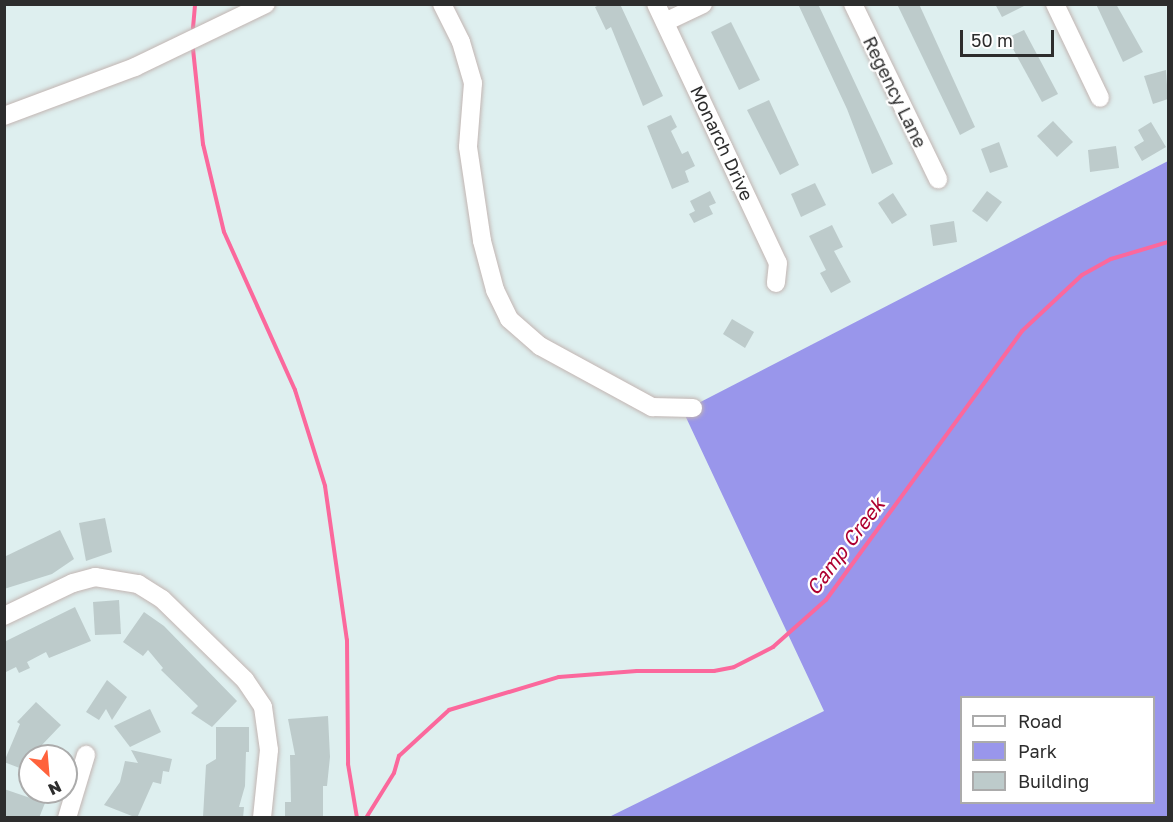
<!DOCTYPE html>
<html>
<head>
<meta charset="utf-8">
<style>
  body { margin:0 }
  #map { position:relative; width:1173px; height:822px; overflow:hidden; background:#deefef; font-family:"Golos Text",sans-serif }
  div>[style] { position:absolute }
  .green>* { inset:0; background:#9996eb }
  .stream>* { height:4px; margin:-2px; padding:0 2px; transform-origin:2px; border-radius:2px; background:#fb689c }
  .building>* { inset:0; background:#bdcbcb }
  .roads { filter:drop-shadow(0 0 2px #c2b5b2) drop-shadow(0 0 2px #c2b5b2) }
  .minor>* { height:18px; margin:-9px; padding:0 9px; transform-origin:9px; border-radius:9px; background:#fff }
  span { translate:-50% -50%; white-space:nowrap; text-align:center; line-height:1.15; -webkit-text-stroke:4.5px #fff; paint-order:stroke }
  .street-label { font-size:18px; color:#2d2d2d }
  .water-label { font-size:20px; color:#ae0030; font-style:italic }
  .frame { position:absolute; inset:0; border:6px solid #2d2d2d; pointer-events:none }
  .legend { position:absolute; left:960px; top:696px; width:195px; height:108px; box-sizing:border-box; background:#fff; border:2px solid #ababab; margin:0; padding:8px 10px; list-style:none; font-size:18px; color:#2d2d2d }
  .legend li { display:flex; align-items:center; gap:12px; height:30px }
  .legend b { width:30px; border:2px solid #ababab }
  .north { position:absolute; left:18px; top:744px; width:60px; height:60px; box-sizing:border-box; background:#fff; border:2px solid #ababab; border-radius:50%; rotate:154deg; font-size:16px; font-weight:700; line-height:24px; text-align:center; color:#2d2d2d }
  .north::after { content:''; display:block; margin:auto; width:21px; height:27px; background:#ff623c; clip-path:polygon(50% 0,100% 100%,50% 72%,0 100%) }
  .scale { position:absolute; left:960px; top:30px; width:94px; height:27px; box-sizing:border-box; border:3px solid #2d2d2d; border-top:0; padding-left:8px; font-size:18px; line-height:21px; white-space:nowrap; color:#2d2d2d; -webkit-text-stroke:4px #fff; paint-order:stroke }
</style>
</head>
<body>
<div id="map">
  <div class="green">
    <div style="clip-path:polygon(evenodd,1168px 161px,1168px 817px,607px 818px,824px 711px,683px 411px,1168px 161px,962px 698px,1154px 698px,1154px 802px,962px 802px,962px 698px)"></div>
  </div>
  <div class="stream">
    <div style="left:193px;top:28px;width:24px;rotate:-85deg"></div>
    <div style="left:193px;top:49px;width:96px;rotate:84deg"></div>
    <div style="left:203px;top:144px;width:90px;rotate:76.6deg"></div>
    <div style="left:224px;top:232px;width:173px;rotate:65.8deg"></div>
    <div style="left:295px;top:390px;width:101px;rotate:72.6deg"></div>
    <div style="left:325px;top:486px;width:156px;rotate:81.9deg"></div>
    <div style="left:347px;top:640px;width:124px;rotate:89.5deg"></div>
    <div style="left:348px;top:764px;width:55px;rotate:80.5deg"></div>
    <div style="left:366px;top:818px;width:53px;rotate:-58.1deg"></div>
    <div style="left:394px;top:773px;width:18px;rotate:-74deg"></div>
    <div style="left:399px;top:756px;width:68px;rotate:-42.6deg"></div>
    <div style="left:449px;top:710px;width:115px;rotate:-16.7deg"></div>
    <div style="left:559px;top:677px;width:78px;rotate:-4.4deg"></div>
    <div style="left:637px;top:671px;width:77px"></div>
    <div style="left:714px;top:671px;width:20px;rotate:-11deg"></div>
    <div style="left:734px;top:667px;width:44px;rotate:-27.1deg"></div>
    <div style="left:773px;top:647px;width:71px;rotate:-41.6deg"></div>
    <div style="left:826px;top:600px;width:333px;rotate:-53.9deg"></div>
    <div style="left:1022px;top:331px;width:82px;rotate:-43deg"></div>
    <div style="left:1082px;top:275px;width:33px;rotate:-29deg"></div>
    <div style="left:1111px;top:259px;width:59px;rotate:-16.6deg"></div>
  </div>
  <div class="building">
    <div style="clip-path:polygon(601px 4px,620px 4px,663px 96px,643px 106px,611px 27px,606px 30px,595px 7px)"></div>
    <div style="clip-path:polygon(798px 4px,818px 4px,893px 164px,872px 174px,847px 109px)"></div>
    <div style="clip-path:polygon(897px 4px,919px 4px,975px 127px,960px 135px)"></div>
    <div style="clip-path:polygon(995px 4px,1028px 4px,1002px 17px)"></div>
    <div style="clip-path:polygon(1096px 4px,1116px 4px,1143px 52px,1123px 62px)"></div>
    <div style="clip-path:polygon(731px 22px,760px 80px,739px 90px,711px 32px)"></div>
    <div style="clip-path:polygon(1024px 30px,1058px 94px,1042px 102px,1007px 38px)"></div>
    <div style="clip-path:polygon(1166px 70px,1168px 99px,1153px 104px,1144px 76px)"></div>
    <div style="clip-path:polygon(769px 100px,799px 165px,780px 175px,747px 110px)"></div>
    <div style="clip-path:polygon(671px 115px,677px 127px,671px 131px,682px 154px,688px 151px,695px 166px,685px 171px,689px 182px,672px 189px,647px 126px)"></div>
    <div style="clip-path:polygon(1053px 121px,1073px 142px,1057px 157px,1037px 136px)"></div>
    <div style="clip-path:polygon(1151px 122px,1166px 147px,1142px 161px,1134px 147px,1144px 141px,1138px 130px)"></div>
    <div style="clip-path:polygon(999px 142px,1008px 167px,990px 173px,981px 149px)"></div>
    <div style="clip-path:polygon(1116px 146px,1119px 168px,1090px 172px,1088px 150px)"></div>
    <div style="clip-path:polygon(815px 183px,826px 205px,801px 217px,791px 194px)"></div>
    <div style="clip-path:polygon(710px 191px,716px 203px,709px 206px,713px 214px,694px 223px,689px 214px,695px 211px,690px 201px)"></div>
    <div style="clip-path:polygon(987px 191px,1002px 202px,987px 222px,972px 211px)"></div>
    <div style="clip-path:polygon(893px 193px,907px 215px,892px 224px,878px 203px)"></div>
    <div style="clip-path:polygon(954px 221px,957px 242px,933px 246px,930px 225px)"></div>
    <div style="clip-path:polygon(832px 225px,843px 247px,834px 251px,851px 282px,831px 293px,820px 273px,826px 270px,809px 236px)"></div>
    <div style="clip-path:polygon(732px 319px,754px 332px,745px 348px,723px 334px)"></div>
    <div style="clip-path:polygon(105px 518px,112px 552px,86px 561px,79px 523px)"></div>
    <div style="clip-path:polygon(60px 530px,74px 559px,52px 574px,4px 589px,4px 557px)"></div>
    <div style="clip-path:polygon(119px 600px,121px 634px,95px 635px,93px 602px)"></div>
    <div style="clip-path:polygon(75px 607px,91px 641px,49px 658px,46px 652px,27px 662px,30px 668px,19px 673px,16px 667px,4px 673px,4px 642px)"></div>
    <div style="clip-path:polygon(144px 612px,164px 626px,237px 701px,212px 727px,191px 713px,198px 706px,161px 670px,163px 668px,148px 650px,143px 656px,123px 642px)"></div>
    <div style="clip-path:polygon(107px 680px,127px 697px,112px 720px,106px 709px,99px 720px,86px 712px)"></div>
    <div style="clip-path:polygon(36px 702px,61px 725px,40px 747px,60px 755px,30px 756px,30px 772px,4px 762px,20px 724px,17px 722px)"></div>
    <div style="clip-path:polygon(150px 709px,161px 732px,130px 747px,114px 726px)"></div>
    <div style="clip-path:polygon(328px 716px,330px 757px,327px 786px,323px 786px,323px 817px,285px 817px,285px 802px,291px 802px,290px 755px,295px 755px,288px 719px)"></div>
    <div style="clip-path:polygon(216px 727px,249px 727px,249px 752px,246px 752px,245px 786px,239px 807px,244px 807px,243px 818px,203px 817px,206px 765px,216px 759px)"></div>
    <div style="clip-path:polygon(131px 750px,172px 759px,169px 772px,163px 771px,161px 784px,153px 782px,137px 818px,104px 805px,120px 782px,125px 761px,138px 763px)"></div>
    <div style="clip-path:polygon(4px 789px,45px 803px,39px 818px,4px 818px)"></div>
  </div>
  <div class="roads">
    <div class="minor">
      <div style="left:442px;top:4px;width:42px;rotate:63.4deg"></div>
      <div style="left:461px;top:42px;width:43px;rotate:73.7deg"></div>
      <div style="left:473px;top:83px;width:64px;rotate:94.5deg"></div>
      <div style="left:468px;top:147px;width:95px;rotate:81.5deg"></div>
      <div style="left:482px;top:241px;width:51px;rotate:75.1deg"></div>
      <div style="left:495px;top:290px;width:32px;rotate:64deg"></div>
      <div style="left:509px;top:319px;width:41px;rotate:41.1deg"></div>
      <div style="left:540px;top:346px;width:128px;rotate:28.6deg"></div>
      <div style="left:652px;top:407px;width:41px;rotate:1.4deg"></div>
      <div style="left:656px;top:4px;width:286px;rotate:64.8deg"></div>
      <div style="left:778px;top:263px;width:20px;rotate:96deg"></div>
      <div style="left:853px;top:4px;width:195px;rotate:64.1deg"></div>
      <div style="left:1055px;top:4px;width:104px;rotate:64.4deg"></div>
      <div style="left:665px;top:22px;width:42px;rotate:-25.3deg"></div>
      <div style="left:4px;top:116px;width:140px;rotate:-20.5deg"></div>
      <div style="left:135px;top:67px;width:145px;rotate:-25.7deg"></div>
      <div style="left:4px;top:616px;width:76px;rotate:-25.6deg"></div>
      <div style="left:73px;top:583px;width:23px;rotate:-15deg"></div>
      <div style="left:95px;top:577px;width:44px;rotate:9.2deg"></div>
      <div style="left:138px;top:584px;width:28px;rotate:32deg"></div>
      <div style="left:162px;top:599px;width:116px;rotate:44.3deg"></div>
      <div style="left:245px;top:680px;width:32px;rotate:56deg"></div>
      <div style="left:263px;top:707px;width:43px;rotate:82.1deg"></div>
      <div style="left:269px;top:750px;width:68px;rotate:95.9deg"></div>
      <div style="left:67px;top:818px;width:66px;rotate:-73.2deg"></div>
    </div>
  </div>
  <div class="street-label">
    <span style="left:895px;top:92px;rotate:64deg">Regency Lane</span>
    <span style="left:722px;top:143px;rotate:65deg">Monarch Drive</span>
  </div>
  <div class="water-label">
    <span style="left:845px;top:546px;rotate:-53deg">Camp Creek</span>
  </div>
  <div class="frame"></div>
  <ul class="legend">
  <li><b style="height:8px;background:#fff"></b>Road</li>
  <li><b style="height:16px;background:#9996eb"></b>Park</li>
  <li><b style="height:16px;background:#bdcbcb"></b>Building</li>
  </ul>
  <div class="north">N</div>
  <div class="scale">50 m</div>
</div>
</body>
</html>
